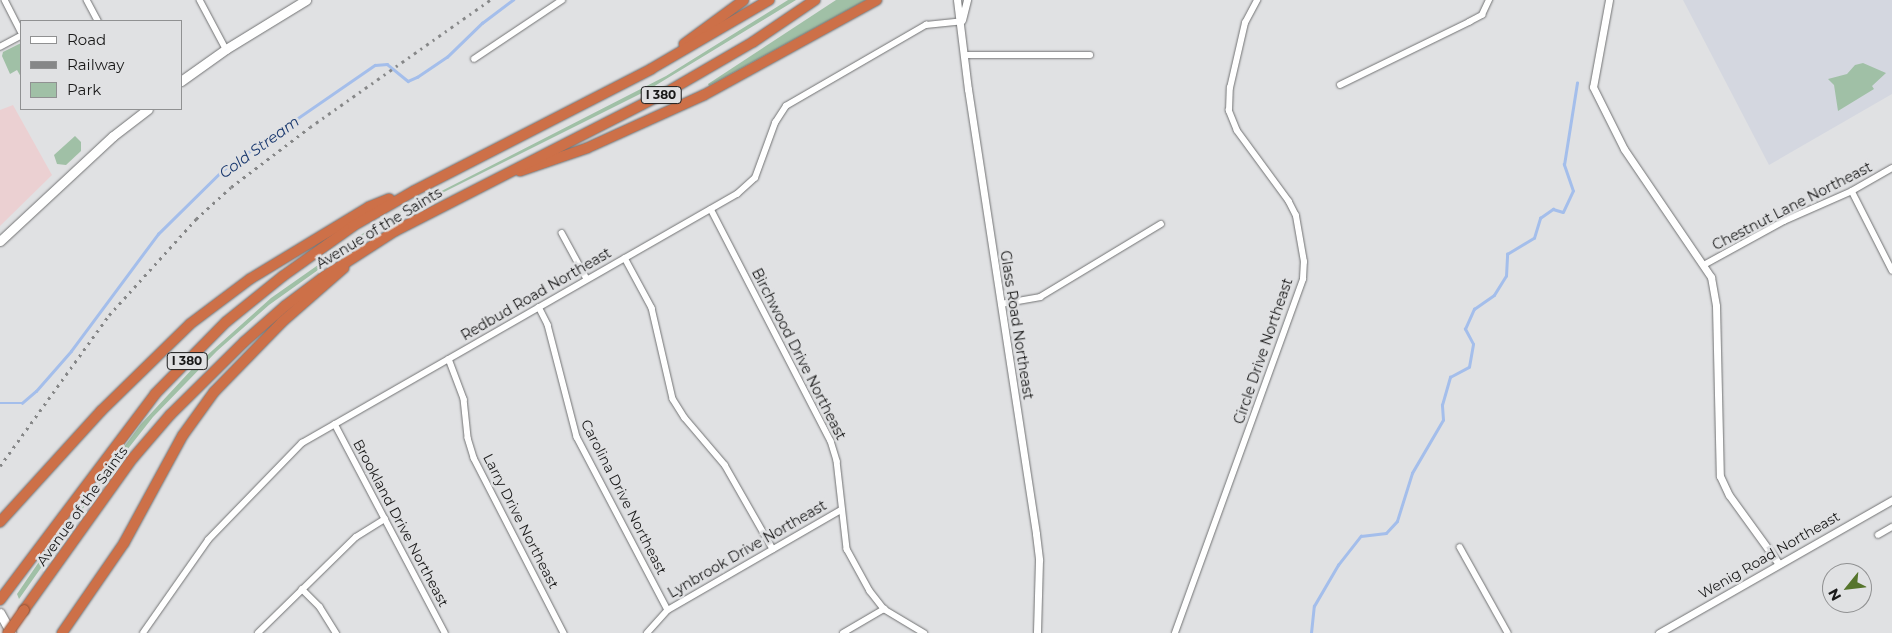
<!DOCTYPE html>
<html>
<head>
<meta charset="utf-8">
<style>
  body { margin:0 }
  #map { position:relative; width:1892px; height:633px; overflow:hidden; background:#e0e1e3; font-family:Montserrat,sans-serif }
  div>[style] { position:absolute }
  .commercial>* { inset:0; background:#ebd0d2 }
  .built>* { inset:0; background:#d4d7e0 }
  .green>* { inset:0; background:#a0c0a6 }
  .stream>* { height:2.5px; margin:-1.25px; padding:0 1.25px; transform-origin:1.25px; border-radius:1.25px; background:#a4beeb }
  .roads { filter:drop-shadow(0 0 1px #717273) drop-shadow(0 0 1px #717273) }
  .minor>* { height:5.5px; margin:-2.75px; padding:0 2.75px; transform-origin:2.75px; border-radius:2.75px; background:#fff }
  .tertiary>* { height:7px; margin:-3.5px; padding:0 3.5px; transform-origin:3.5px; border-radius:3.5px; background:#fff }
  .secondary>* { height:9px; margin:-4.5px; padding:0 4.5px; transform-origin:4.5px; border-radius:4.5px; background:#fff }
  .motorway>* { height:10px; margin:-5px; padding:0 5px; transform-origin:5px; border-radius:5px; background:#cd7048 }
  .rail>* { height:2.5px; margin-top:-1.25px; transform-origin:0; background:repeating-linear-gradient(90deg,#868788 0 2.5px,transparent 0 7.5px) }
  .bridges { filter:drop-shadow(0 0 1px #8e5238) drop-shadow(0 0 1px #8e5238) }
  .motorway-bridge>* { height:10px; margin:-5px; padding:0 5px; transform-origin:5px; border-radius:5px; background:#cd7048 }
  span { translate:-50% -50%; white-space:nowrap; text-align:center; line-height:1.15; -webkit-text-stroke:5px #e0e1e3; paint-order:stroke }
  .shield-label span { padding:1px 4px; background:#e0e1e3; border:1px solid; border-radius:4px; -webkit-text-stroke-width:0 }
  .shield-label { font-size:12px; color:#191919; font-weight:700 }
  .street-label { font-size:14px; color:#191919 }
  .water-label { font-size:15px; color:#19386e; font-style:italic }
  .legend { position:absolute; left:20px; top:20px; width:162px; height:90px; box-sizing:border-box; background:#e0e1e3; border:1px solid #909192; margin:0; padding:6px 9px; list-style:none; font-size:15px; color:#191919 }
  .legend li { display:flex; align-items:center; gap:10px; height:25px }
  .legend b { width:25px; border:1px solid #909192 }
  .north { position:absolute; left:1822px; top:563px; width:50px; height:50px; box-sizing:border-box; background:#e0e1e3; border:1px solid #909192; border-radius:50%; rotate:241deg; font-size:14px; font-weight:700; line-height:20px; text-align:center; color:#191919 }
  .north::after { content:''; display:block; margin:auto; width:18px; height:22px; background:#56752c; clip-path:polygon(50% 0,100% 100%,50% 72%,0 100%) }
</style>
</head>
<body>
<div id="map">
  <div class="commercial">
    <div style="clip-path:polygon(13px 105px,52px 175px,0 226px,0 110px)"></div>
  </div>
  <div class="built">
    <div style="clip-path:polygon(1683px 0,1892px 0,1892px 94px,1769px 165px)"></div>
  </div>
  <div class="green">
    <div style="clip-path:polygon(788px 0,796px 0,648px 90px,388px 220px,269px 305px,217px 351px,153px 417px,101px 483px,19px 599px,17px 594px,45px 553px,141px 424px,194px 367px,271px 298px,375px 225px,666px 76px)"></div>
    <div style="clip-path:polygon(836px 0,866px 0,709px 86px,708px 84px)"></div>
    <div style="clip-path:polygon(21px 43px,21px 77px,17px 70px,10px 74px,2px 56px,3px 52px)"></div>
    <div style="clip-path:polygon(1863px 63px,1886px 73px,1872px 86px,1874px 89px,1838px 111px,1834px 85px,1828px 79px,1847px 74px,1855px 65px)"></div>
    <div style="clip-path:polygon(75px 136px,81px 142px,81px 151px,66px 165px,57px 164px,54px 155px)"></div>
  </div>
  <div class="stream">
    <div style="left:0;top:403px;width:22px"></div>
    <div style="left:22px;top:403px;width:18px;rotate:-41deg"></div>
    <div style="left:36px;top:391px;width:53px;rotate:-48.8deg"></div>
    <div style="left:71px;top:351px;width:146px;rotate:-53.4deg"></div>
    <div style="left:158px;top:234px;width:93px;rotate:-44.6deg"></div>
    <div style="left:224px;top:169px;width:183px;rotate:-34.6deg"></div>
    <div style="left:375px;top:65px;width:12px;rotate:-5deg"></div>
    <div style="left:387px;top:64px;width:27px;rotate:39deg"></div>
    <div style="left:408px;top:81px;width:10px;rotate:-24deg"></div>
    <div style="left:417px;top:77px;width:36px;rotate:-34deg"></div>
    <div style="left:447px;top:57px;width:49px;rotate:-44.2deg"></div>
    <div style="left:482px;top:23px;width:39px;rotate:-37deg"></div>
    <div style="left:1311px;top:633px;width:27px;rotate:-84deg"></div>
    <div style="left:1314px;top:606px;width:48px;rotate:-59.7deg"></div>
    <div style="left:1338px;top:565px;width:37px;rotate:-52deg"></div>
    <div style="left:1361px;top:536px;width:25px;rotate:-7deg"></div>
    <div style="left:1386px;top:533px;width:16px;rotate:-47deg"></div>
    <div style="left:1397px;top:521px;width:50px;rotate:-72.6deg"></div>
    <div style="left:1412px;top:473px;width:61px;rotate:-59.7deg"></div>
    <div style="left:1443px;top:420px;width:15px;rotate:-94deg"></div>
    <div style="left:1442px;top:405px;width:29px;rotate:-74deg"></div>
    <div style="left:1450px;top:377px;width:21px;rotate:-28deg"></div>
    <div style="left:1469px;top:367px;width:23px;rotate:-80deg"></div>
    <div style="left:1473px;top:344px;width:17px;rotate:-118deg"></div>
    <div style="left:1465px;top:329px;width:22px;rotate:-66deg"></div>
    <div style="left:1474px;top:309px;width:24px;rotate:-35deg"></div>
    <div style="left:1494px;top:295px;width:22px;rotate:-58deg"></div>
    <div style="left:1506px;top:276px;width:22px;rotate:-87deg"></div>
    <div style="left:1507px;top:254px;width:31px;rotate:-31deg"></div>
    <div style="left:1534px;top:238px;width:21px;rotate:-73deg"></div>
    <div style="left:1540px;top:218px;width:16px;rotate:-35deg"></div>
    <div style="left:1553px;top:209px;width:10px;rotate:17deg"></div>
    <div style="left:1563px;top:212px;width:23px;rotate:-65deg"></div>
    <div style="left:1573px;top:191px;width:28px;rotate:-109deg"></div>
    <div style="left:1564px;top:165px;width:83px;rotate:-81deg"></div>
  </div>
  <div class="roads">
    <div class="minor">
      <div style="left:5px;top:0;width:35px;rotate:63deg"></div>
      <div style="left:87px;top:0;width:24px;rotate:62deg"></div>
      <div style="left:200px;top:0;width:55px;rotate:62deg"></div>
      <div style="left:0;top:47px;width:24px;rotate:-28deg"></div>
      <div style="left:964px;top:55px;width:126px"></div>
      <div style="left:474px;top:59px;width:106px;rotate:-33.8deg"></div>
      <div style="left:1340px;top:85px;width:144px;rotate:-26deg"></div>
      <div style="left:1469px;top:22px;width:15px;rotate:-28deg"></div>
      <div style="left:1482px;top:15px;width:17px;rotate:-65deg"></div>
      <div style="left:1852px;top:191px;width:89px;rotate:63.1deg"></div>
      <div style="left:711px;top:209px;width:261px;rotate:62.7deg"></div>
      <div style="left:831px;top:441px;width:21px;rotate:73deg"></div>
      <div style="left:837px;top:461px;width:89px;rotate:83.5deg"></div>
      <div style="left:847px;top:549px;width:48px;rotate:61.3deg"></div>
      <div style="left:870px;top:591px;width:23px;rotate:52deg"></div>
      <div style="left:884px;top:609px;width:47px;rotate:31deg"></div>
      <div style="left:562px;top:233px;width:52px;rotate:61.5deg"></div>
      <div style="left:625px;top:258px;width:57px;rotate:61.6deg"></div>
      <div style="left:652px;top:308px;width:93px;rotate:77deg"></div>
      <div style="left:673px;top:399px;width:22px;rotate:58deg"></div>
      <div style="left:685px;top:418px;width:62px;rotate:49.6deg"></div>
      <div style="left:725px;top:465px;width:97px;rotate:60.3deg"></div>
      <div style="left:1704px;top:265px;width:91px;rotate:-28.8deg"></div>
      <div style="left:1784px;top:221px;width:74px;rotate:-23.8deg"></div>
      <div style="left:1852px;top:191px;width:46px;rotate:-29.9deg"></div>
      <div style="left:1001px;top:304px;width:40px;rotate:-10deg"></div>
      <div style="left:1040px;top:297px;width:141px;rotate:-31.1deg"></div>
      <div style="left:539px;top:307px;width:20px;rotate:63deg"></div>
      <div style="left:548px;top:325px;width:116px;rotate:75.5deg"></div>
      <div style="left:577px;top:437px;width:195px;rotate:62.3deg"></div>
      <div style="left:449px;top:359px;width:43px;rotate:69.4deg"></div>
      <div style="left:464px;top:399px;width:39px;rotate:84deg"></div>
      <div style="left:468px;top:438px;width:21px;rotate:73deg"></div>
      <div style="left:474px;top:458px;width:197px;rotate:62.8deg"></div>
      <div style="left:335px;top:424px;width:236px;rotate:62.2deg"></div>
      <div style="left:1878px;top:535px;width:16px;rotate:-30deg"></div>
      <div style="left:1460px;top:547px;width:98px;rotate:60.8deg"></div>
      <div style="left:302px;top:589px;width:25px;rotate:45deg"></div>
      <div style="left:320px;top:607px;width:31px;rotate:58deg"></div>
      <div style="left:143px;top:633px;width:113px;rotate:-55deg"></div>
      <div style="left:208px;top:540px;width:135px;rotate:-45.9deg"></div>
      <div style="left:302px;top:443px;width:501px;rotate:-29.79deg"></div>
      <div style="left:737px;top:194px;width:24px;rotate:-42deg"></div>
      <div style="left:755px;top:178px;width:59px;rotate:-70deg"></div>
      <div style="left:775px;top:123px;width:20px;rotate:-57deg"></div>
      <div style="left:786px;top:106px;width:162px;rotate:-30.1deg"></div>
      <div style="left:926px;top:25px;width:36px;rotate:-6deg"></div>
      <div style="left:258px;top:633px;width:137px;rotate:-44.4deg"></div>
      <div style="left:356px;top:537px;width:34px;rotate:-32deg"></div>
      <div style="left:647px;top:633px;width:31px;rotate:-48deg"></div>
      <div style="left:668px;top:610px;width:200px;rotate:-30deg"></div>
      <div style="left:843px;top:633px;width:48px;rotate:-30.3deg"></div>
      <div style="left:1175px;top:633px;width:376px;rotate:-70.1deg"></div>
      <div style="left:1303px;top:279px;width:17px;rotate:-87deg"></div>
      <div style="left:1304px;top:262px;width:47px;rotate:-99.9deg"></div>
      <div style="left:1296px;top:216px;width:16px;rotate:-117deg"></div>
      <div style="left:1289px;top:202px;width:88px;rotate:-126.2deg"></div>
      <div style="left:1237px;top:131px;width:22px;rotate:-112deg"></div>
      <div style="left:1229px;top:111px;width:23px;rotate:-88deg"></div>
      <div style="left:1230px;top:88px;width:67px;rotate:-77deg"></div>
      <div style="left:1245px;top:23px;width:26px;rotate:-62deg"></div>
    </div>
    <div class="tertiary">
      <div style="left:957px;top:0;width:90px;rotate:83deg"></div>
      <div style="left:968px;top:89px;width:450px;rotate:81.3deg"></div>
      <div style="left:1036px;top:534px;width:26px;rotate:83deg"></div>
      <div style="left:1039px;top:560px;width:73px;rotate:91.6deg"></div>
      <div style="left:1609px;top:0;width:88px;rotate:100.4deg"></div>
      <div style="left:1593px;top:87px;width:69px;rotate:63.4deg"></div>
      <div style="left:1624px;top:149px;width:155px;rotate:55.8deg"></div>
      <div style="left:1711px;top:277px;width:29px;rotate:80deg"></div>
      <div style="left:1716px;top:306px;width:170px;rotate:88.7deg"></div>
      <div style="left:1720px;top:476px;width:21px;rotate:65deg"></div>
      <div style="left:1729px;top:495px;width:85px;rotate:54.1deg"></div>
      <div style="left:962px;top:20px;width:21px;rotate:-76deg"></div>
      <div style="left:1659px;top:633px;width:268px;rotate:-29.7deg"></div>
    </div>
    <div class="secondary">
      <div style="left:181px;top:81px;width:55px;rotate:-35.4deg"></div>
      <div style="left:226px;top:49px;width:94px;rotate:-31.5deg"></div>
      <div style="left:0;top:241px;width:154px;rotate:-42.9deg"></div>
      <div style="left:113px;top:136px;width:44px;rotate:-37.6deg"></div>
      <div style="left:0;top:613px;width:23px;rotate:61deg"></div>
    </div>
    <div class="motorway">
      <div style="left:684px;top:44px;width:74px;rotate:-36.3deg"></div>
      <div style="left:520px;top:171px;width:71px;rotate:-18.9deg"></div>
      <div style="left:587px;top:148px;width:128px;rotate:-24.4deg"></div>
      <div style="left:704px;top:95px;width:197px;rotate:-28.8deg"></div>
      <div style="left:0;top:522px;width:150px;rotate:-47.7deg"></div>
      <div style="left:101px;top:411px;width:124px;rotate:-44.3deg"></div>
      <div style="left:190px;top:324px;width:75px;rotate:-36.9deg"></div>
      <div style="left:250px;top:279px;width:139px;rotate:-31.2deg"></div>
      <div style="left:369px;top:207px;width:22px;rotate:-22deg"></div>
      <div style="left:0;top:600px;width:258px;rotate:-53deg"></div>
      <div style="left:155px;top:394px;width:101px;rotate:-45.4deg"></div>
      <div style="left:226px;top:322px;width:73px;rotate:-38.9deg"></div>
      <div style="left:283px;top:276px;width:86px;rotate:-35.5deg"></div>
      <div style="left:353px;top:226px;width:70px;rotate:-29.8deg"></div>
      <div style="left:414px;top:191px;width:267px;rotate:-27.2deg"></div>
      <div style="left:651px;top:69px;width:137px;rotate:-30.3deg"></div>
      <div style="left:24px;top:610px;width:187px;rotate:-54.4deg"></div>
      <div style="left:133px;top:458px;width:57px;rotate:-49.3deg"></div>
      <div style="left:170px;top:415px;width:104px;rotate:-44.6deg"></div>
      <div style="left:244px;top:342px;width:55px;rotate:-41.3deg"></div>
      <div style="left:285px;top:306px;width:50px;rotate:-36.9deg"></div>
      <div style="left:325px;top:276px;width:83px;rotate:-32.7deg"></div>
      <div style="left:395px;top:231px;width:305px;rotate:-27.1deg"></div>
      <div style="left:667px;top:92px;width:99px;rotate:-30.2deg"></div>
      <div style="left:753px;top:42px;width:75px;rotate:-34.1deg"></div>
      <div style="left:62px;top:633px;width:109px;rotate:-55.4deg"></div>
      <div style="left:124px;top:543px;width:123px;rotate:-61.4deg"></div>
      <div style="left:183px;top:435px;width:53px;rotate:-54.2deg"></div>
      <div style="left:214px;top:392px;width:98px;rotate:-45.8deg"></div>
      <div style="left:282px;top:322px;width:82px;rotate:-41.1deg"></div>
    </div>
  </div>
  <div class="rail">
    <div style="left:0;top:466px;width:186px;rotate:-54.2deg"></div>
    <div style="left:109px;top:315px;width:130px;rotate:-47.8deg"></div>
    <div style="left:196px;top:219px;width:47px;rotate:-42.4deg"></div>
    <div style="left:231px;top:187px;width:99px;rotate:-37.2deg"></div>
    <div style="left:310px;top:127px;width:220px;rotate:-35.2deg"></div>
  </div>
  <div class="bridges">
    <div class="motorway-bridge">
      <div style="left:8px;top:633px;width:28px;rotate:-55deg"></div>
    </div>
  </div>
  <div class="shield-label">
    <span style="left:661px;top:95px">I 380</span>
    <span style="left:187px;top:361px">I 380</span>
  </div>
  <div class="street-label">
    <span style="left:1792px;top:206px;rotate:-27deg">Chestnut Lane Northeast</span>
    <span style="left:379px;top:228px;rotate:-31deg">Avenue of the Saints</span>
    <span style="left:536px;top:294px;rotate:-30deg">Redbud Road Northeast</span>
    <span style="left:1017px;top:325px;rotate:81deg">Glass Road Northeast</span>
    <span style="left:1263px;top:351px;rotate:-71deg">Circle Drive Northeast</span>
    <span style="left:799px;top:354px;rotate:63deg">Birchwood Drive Northeast</span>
    <span style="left:624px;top:497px;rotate:63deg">Carolina Drive Northeast</span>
    <span style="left:82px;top:506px;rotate:-54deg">Avenue of the Saints</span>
    <span style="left:521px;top:521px;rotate:63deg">Larry Drive Northeast</span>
    <span style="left:401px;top:523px;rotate:62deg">Brookland Drive Northeast</span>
    <span style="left:747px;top:549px;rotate:-30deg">Lynbrook Drive Northeast</span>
    <span style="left:1769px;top:555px;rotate:-30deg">Wenig Road Northeast</span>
  </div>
  <div class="water-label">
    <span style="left:259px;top:147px;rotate:-36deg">Cold Stream</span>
  </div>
  <ul class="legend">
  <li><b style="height:6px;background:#fff"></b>Road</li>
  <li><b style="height:6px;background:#868788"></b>Railway</li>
  <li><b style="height:14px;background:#a0c0a6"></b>Park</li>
  </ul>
  <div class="north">N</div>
</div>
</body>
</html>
